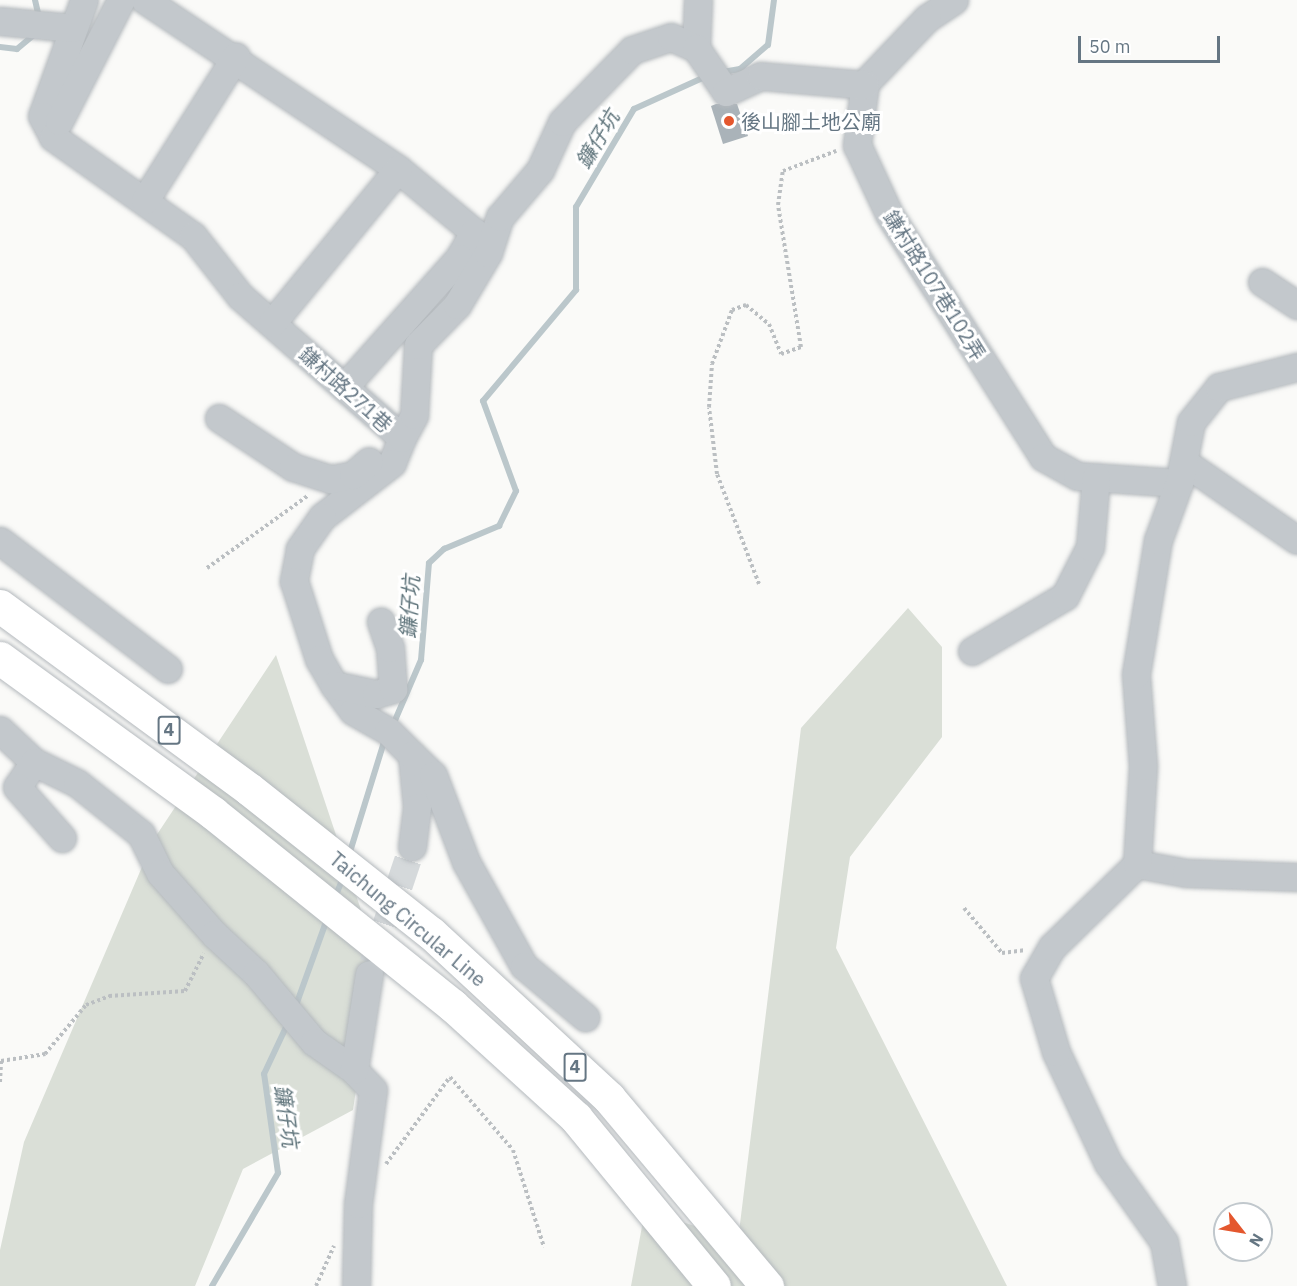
<!DOCTYPE html>
<html>
<head>
<meta charset="utf-8">
<style>
  body { margin:0 }
  #map { position:relative; width:1297px; height:1286px; overflow:hidden; background:#fafaf8; font-family:"IBM Plex Sans","Noto Sans TC",sans-serif }
  div>[style] { position:absolute }
  .green>* { inset:0; background:#dadfd7 }
  .stream>* { height:6px; margin:-3px; padding:0 3px; transform-origin:3px; border-radius:3px; background:#bbc7cb }
  .building>* { inset:0; background:#aab3b9 }
  .minor-tunnel>* { height:27px; margin-top:-13.5px; transform-origin:0; background:repeating-linear-gradient(90deg,#d5d9db 0 27px,transparent 0 41px) }
  .path>* { height:4px; margin-top:-2px; transform-origin:0; background:repeating-linear-gradient(90deg,#bbbfc2 0 3px,transparent 0 6px) }
  .roads { filter:drop-shadow(0 0 2px #b4b9bd) drop-shadow(0 0 2px #b4b9bd) }
  .minor>* { height:27px; margin:-13.5px; padding:0 13.5px; transform-origin:13.5px; border-radius:13.5px; background:#c3c8cc }
  .highway>* { height:33px; margin:-16.5px; padding:0 16.5px; transform-origin:16.5px; border-radius:16.5px; background:#fff }
  .dots>* { width:16px; height:16px; translate:-50% -50%; box-sizing:border-box; border:3px solid #fff; border-radius:50% }
  span { translate:-50% -50%; white-space:nowrap; text-align:center; line-height:1.15; -webkit-text-stroke:6px #fff; paint-order:stroke }
  .shield-label span { padding:2px 4px; background:#fff; border:2px solid; border-radius:4px; -webkit-text-stroke-width:0 }
  .shield-label { font-size:18px; color:#657683; font-weight:700 }
  .poi-label { font-size:20px; color:#657683 }
  .left { translate:0 -50%; text-align:left }
  .street-label { font-size:20px; color:#657683 }
  .water-label { font-size:21px; color:#60757c; font-style:italic }
  .north { position:absolute; left:1213px; top:1202px; width:60px; height:60px; box-sizing:border-box; background:#fff; border:2px solid #c1c8cd; border-radius:50%; rotate:121deg; font-size:16px; font-weight:700; line-height:24px; text-align:center; color:#657683 }
  .north::after { content:''; display:block; margin:auto; width:21px; height:27px; background:#e4572e; clip-path:polygon(50% 0,100% 100%,50% 72%,0 100%) }
  .scale { position:absolute; left:1078px; top:36px; width:142px; height:27px; box-sizing:border-box; border:3px solid #657683; border-top:0; padding-left:8px; font-size:18px; line-height:21px; white-space:nowrap; color:#657683; -webkit-text-stroke:4px #fff; paint-order:stroke }
</style>
</head>
<body>
<div id="map">
  <div class="green">
    <div style="clip-path:polygon(908px 608px,942px 647px,942px 737px,850px 857px,836px 948px,1007px 1286px,631px 1286px,645px 1210px,738px 1240px,801px 728px)"></div>
    <div style="clip-path:polygon(276px 655px,376px 955px,353px 1110px,243px 1169px,195px 1286px,0 1286px,0 1250px,24px 1142px,154px 839px)"></div>
  </div>
  <div class="stream">
    <div style="left:35px;top:0;width:18px;rotate:77deg"></div>
    <div style="left:0;top:47px;width:17px;rotate:7deg"></div>
    <div style="left:17px;top:49px;width:25px;rotate:-40deg"></div>
    <div style="left:723px;top:72px;width:17px;rotate:-10deg"></div>
    <div style="left:740px;top:69px;width:37px;rotate:-41deg"></div>
    <div style="left:768px;top:45px;width:45px;rotate:-82.4deg"></div>
    <div style="left:393px;top:725px;width:71px;rotate:-66.7deg"></div>
    <div style="left:421px;top:660px;width:97px;rotate:-85.3deg"></div>
    <div style="left:429px;top:563px;width:21px;rotate:-43deg"></div>
    <div style="left:444px;top:549px;width:60px;rotate:-22.7deg"></div>
    <div style="left:499px;top:526px;width:39px;rotate:-64deg"></div>
    <div style="left:516px;top:491px;width:96px;rotate:-110.1deg"></div>
    <div style="left:483px;top:401px;width:145px;rotate:-50deg"></div>
    <div style="left:576px;top:290px;width:83px;rotate:-90deg"></div>
    <div style="left:576px;top:207px;width:114px;rotate:-59.4deg"></div>
    <div style="left:634px;top:109px;width:80px;rotate:-24.3deg"></div>
    <div style="left:349px;top:855px;width:121px;rotate:-72.8deg"></div>
    <div style="left:335px;top:898px;width:22px;rotate:-69deg"></div>
    <div style="left:295px;top:1008px;width:95px;rotate:-70.2deg"></div>
    <div style="left:212px;top:1286px;width:131px;rotate:-59.7deg"></div>
    <div style="left:278px;top:1173px;width:100px;rotate:-98deg"></div>
    <div style="left:264px;top:1074px;width:56px;rotate:-64.8deg"></div>
  </div>
  <div class="building">
    <div style="clip-path:polygon(716px 104px,737px 104px,748px 136px,723px 144px,711px 106px)"></div>
  </div>
  <div class="minor-tunnel">
    <div style="left:373px;top:963px;width:122px;rotate:-71.4deg"></div>
  </div>
  <div class="path">
    <div style="left:207px;top:568px;width:125px;rotate:-35.6deg"></div>
    <div style="left:759px;top:584px;width:118px;rotate:-110.9deg"></div>
    <div style="left:717px;top:474px;width:67px;rotate:-96.8deg"></div>
    <div style="left:709px;top:407px;width:43px;rotate:-86deg"></div>
    <div style="left:712px;top:364px;width:58px;rotate:-69.7deg"></div>
    <div style="left:732px;top:310px;width:15px;rotate:-20deg"></div>
    <div style="left:746px;top:305px;width:30px;rotate:40deg"></div>
    <div style="left:769px;top:324px;width:32px;rotate:68deg"></div>
    <div style="left:781px;top:354px;width:21px;rotate:-19deg"></div>
    <div style="left:801px;top:347px;width:144px;rotate:-99.2deg"></div>
    <div style="left:778px;top:205px;width:34px;rotate:-82deg"></div>
    <div style="left:783px;top:171px;width:57px;rotate:-20.7deg"></div>
    <div style="left:964px;top:908px;width:59px;rotate:49.8deg"></div>
    <div style="left:1002px;top:953px;width:24px;rotate:-7deg"></div>
    <div style="left:0;top:1082px;width:21px;rotate:-87deg"></div>
    <div style="left:1px;top:1061px;width:45px;rotate:-9deg"></div>
    <div style="left:45px;top:1054px;width:64px;rotate:-50.1deg"></div>
    <div style="left:86px;top:1005px;width:25px;rotate:-21deg"></div>
    <div style="left:109px;top:996px;width:76px;rotate:-3.8deg"></div>
    <div style="left:185px;top:991px;width:42px;rotate:-63.4deg"></div>
    <div style="left:386px;top:1164px;width:108px;rotate:-53.7deg"></div>
    <div style="left:450px;top:1077px;width:96px;rotate:49.2deg"></div>
    <div style="left:513px;top:1150px;width:102px;rotate:72.3deg"></div>
    <div style="left:316px;top:1286px;width:44px;rotate:-65.8deg"></div>
  </div>
  <div class="roads">
    <div class="minor">
      <div style="left:84px;top:0;width:123px;rotate:109.9deg"></div>
      <div style="left:42px;top:116px;width:24px;rotate:62deg"></div>
      <div style="left:53px;top:137px;width:171px;rotate:35.3deg"></div>
      <div style="left:193px;top:236px;width:76px;rotate:51.9deg"></div>
      <div style="left:240px;top:296px;width:215px;rotate:41.2deg"></div>
      <div style="left:402px;top:438px;width:27px;rotate:112deg"></div>
      <div style="left:392px;top:463px;width:88px;rotate:142.4deg"></div>
      <div style="left:322px;top:517px;width:39px;rotate:125deg"></div>
      <div style="left:300px;top:549px;width:33px;rotate:101deg"></div>
      <div style="left:294px;top:581px;width:82px;rotate:72.2deg"></div>
      <div style="left:319px;top:659px;width:30px;rotate:60deg"></div>
      <div style="left:334px;top:685px;width:32px;rotate:54deg"></div>
      <div style="left:353px;top:711px;width:40px;rotate:29.7deg"></div>
      <div style="left:388px;top:731px;width:34px;rotate:45deg"></div>
      <div style="left:412px;top:755px;width:52px;rotate:84.5deg"></div>
      <div style="left:417px;top:807px;width:40px;rotate:97.1deg"></div>
      <div style="left:145px;top:0;width:304px;rotate:33.7deg"></div>
      <div style="left:398px;top:169px;width:99px;rotate:39.7deg"></div>
      <div style="left:474px;top:232px;width:30px;rotate:120deg"></div>
      <div style="left:459px;top:258px;width:173px;rotate:131.7deg"></div>
      <div style="left:954px;top:0;width:32px;rotate:146deg"></div>
      <div style="left:927px;top:18px;width:90px;rotate:133.6deg"></div>
      <div style="left:865px;top:83px;width:63px;rotate:97.4deg"></div>
      <div style="left:857px;top:145px;width:76px;rotate:65.1deg"></div>
      <div style="left:889px;top:214px;width:288px;rotate:57.6deg"></div>
      <div style="left:1043px;top:457px;width:39px;rotate:29deg"></div>
      <div style="left:1077px;top:476px;width:102px;rotate:3.9deg"></div>
      <div style="left:0;top:21px;width:73px;rotate:5.5deg"></div>
      <div style="left:696px;top:48px;width:48px;rotate:-87.6deg"></div>
      <div style="left:59px;top:121px;width:136px;rotate:-62.9deg"></div>
      <div style="left:145px;top:200px;width:170px;rotate:-57.7deg"></div>
      <div style="left:1262px;top:282px;width:42px;rotate:33.3deg"></div>
      <div style="left:272px;top:323px;width:199px;rotate:-50.7deg"></div>
      <div style="left:219px;top:418px;width:89px;rotate:33.5deg"></div>
      <div style="left:293px;top:467px;width:40px;rotate:18deg"></div>
      <div style="left:331px;top:479px;width:22px;rotate:-10deg"></div>
      <div style="left:353px;top:475px;width:21px;rotate:-41deg"></div>
      <div style="left:402px;top:438px;width:26px;rotate:-62deg"></div>
      <div style="left:414px;top:415px;width:70px;rotate:-86.7deg"></div>
      <div style="left:418px;top:345px;width:56px;rotate:-45.7deg"></div>
      <div style="left:457px;top:305px;width:61px;rotate:-59.2deg"></div>
      <div style="left:488px;top:253px;width:38px;rotate:-72deg"></div>
      <div style="left:500px;top:217px;width:62px;rotate:-49.6deg"></div>
      <div style="left:540px;top:170px;width:53px;rotate:-65.4deg"></div>
      <div style="left:562px;top:122px;width:100px;rotate:-45.8deg"></div>
      <div style="left:632px;top:50px;width:41px;rotate:-18.4deg"></div>
      <div style="left:671px;top:37px;width:27px;rotate:24deg"></div>
      <div style="left:696px;top:48px;width:53px;rotate:55.7deg"></div>
      <div style="left:726px;top:92px;width:38px;rotate:-25deg"></div>
      <div style="left:761px;top:76px;width:104px;rotate:4.9deg"></div>
      <div style="left:1184px;top:462px;width:137px;rotate:34.6deg"></div>
      <div style="left:0;top:541px;width:211px;rotate:37.3deg"></div>
      <div style="left:972px;top:651px;width:108px;rotate:-30.6deg"></div>
      <div style="left:1065px;top:596px;width:55px;rotate:-63deg"></div>
      <div style="left:1090px;top:547px;width:70px;rotate:-85.1deg"></div>
      <div style="left:334px;top:685px;width:43px;rotate:12.1deg"></div>
      <div style="left:376px;top:694px;width:18px;rotate:-16deg"></div>
      <div style="left:393px;top:689px;width:41px;rotate:-94.2deg"></div>
      <div style="left:390px;top:648px;width:28px;rotate:-109deg"></div>
      <div style="left:0;top:730px;width:47px;rotate:43.3deg"></div>
      <div style="left:34px;top:762px;width:48px;rotate:26deg"></div>
      <div style="left:77px;top:783px;width:82px;rotate:38.6deg"></div>
      <div style="left:141px;top:834px;width:43px;rotate:64deg"></div>
      <div style="left:160px;top:873px;width:81px;rotate:48.5deg"></div>
      <div style="left:214px;top:934px;width:57px;rotate:42.9deg"></div>
      <div style="left:256px;top:973px;width:90px;rotate:50deg"></div>
      <div style="left:314px;top:1042px;width:49px;rotate:35deg"></div>
      <div style="left:412px;top:755px;width:29px;rotate:44deg"></div>
      <div style="left:433px;top:775px;width:93px;rotate:69.2deg"></div>
      <div style="left:466px;top:862px;width:119px;rotate:60.9deg"></div>
      <div style="left:524px;top:966px;width:80px;rotate:39.9deg"></div>
      <div style="left:34px;top:762px;width:30px;rotate:124deg"></div>
      <div style="left:17px;top:787px;width:68px;rotate:48.6deg"></div>
      <div style="left:1137px;top:864px;width:50px;rotate:10.4deg"></div>
      <div style="left:1186px;top:873px;width:111px;rotate:2.1deg"></div>
      <div style="left:356px;top:1286px;width:82px;rotate:-88.6deg"></div>
      <div style="left:358px;top:1204px;width:115px;rotate:-82.5deg"></div>
      <div style="left:373px;top:1090px;width:28px;rotate:-134deg"></div>
      <div style="left:354px;top:1070px;width:97px;rotate:-81.1deg"></div>
      <div style="left:1172px;top:1286px;width:45px;rotate:-100.3deg"></div>
      <div style="left:1164px;top:1242px;width:97px;rotate:-125.3deg"></div>
      <div style="left:1108px;top:1163px;width:123px;rotate:-115.1deg"></div>
      <div style="left:1056px;top:1052px;width:77px;rotate:-106.6deg"></div>
      <div style="left:1034px;top:978px;width:36px;rotate:-60deg"></div>
      <div style="left:1052px;top:947px;width:119px;rotate:-44.3deg"></div>
      <div style="left:1137px;top:864px;width:98px;rotate:-86.5deg"></div>
      <div style="left:1143px;top:766px;width:92px;rotate:-94.4deg"></div>
      <div style="left:1136px;top:674px;width:136px;rotate:-80.7deg"></div>
      <div style="left:1158px;top:540px;width:61px;rotate:-69.8deg"></div>
      <div style="left:1179px;top:483px;width:62px;rotate:-78.9deg"></div>
      <div style="left:1191px;top:422px;width:45px;rotate:-51.3deg"></div>
      <div style="left:1219px;top:387px;width:81px;rotate:-14.4deg"></div>
    </div>
    <div class="highway">
      <div style="left:0;top:606px;width:309px;rotate:36.3deg"></div>
      <div style="left:249px;top:789px;width:232px;rotate:38.4deg"></div>
      <div style="left:431px;top:933px;width:243px;rotate:42.8deg"></div>
      <div style="left:609px;top:1098px;width:246px;rotate:50deg"></div>
      <div style="left:0;top:658px;width:263px;rotate:36deg"></div>
      <div style="left:213px;top:813px;width:307px;rotate:38.8deg"></div>
      <div style="left:452px;top:1005px;width:168px;rotate:42.3deg"></div>
      <div style="left:576px;top:1118px;width:217px;rotate:50.6deg"></div>
    </div>
  </div>
  <div class="dots">
    <div style="left:729px;top:121px;background:#e4572e"></div>
  </div>
  <div class="shield-label">
    <span style="left:169px;top:730px">4</span>
    <span style="left:575px;top:1067px">4</span>
  </div>
  <div class="poi-label">
    <span class="left" style="left:741px;top:121px">後山腳土地公廟</span>
  </div>
  <div class="street-label">
    <span style="left:935px;top:285px;rotate:58deg">鎌村路107巷102弄</span>
    <span style="left:346px;top:389px;rotate:42deg">鎌村路271巷</span>
    <span style="left:408px;top:919px;rotate:40deg">Taichung Circular Line</span>
  </div>
  <div class="water-label">
    <span style="left:597px;top:139px;rotate:-59deg">鐮仔坑</span>
    <span style="left:409px;top:607px;rotate:-86deg">鐮仔坑</span>
    <span style="left:287px;top:1116px;rotate:82deg">鐮仔坑</span>
  </div>
  <div class="north">N</div>
  <div class="scale">50 m</div>
</div>
</body>
</html>
